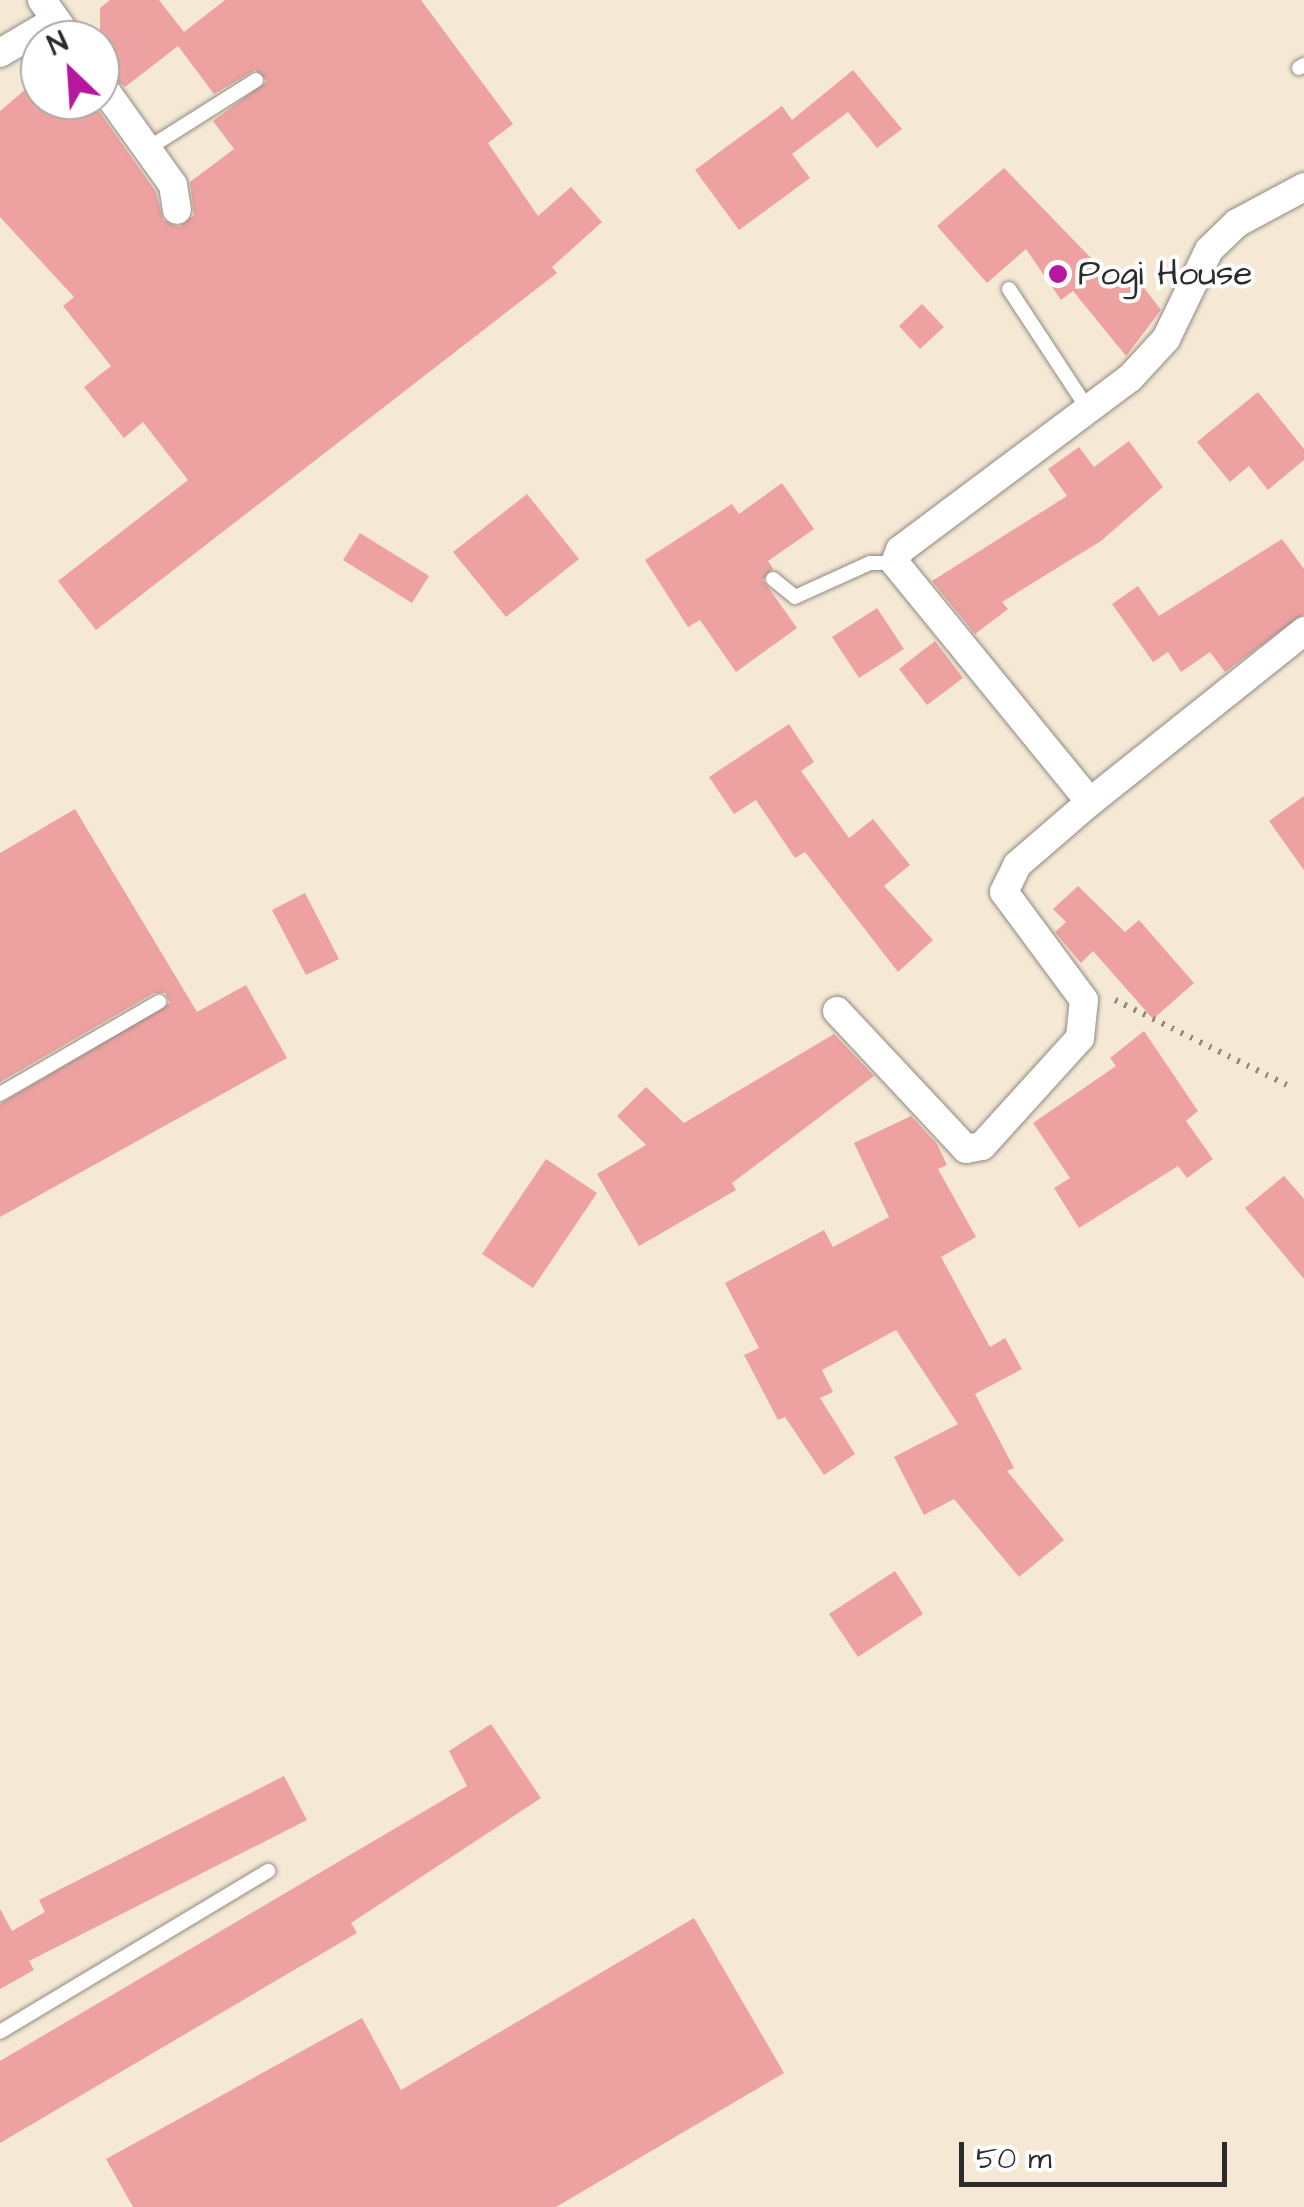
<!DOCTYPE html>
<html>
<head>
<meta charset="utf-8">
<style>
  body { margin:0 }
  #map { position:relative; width:1304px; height:2207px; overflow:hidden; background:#f5e9d5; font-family:"Architects Daughter",sans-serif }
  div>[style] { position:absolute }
  .building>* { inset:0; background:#eda2a1 }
  .path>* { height:6px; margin-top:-3px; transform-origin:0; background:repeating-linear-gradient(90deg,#908a80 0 2.5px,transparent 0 10.5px) }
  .roads { filter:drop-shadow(0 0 2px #908a80) drop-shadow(0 0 2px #908a80) }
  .lane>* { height:14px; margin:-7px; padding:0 7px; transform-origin:7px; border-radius:7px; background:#fff }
  .street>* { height:28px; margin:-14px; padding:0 14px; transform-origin:14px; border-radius:14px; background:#fff }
  .dots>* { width:28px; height:28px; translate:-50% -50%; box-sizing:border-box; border:5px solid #fff; border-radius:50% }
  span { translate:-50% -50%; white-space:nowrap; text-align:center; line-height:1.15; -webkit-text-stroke:8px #fff; paint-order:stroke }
  .poi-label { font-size:35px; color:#2b2b2b }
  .left { translate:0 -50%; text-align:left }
  .north { position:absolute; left:20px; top:20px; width:100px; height:100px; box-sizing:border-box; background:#fff; border:2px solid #aaa; border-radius:50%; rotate:335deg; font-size:28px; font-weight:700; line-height:40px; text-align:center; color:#2b2b2b }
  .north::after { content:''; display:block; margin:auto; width:35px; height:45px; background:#b5179e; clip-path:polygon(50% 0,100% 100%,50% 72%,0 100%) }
  .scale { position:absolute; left:959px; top:2142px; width:268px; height:45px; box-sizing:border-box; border:5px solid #2b2b2b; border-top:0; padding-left:12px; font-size:30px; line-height:35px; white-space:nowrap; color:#2b2b2b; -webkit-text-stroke:8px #fff; paint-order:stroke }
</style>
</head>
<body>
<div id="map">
  <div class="building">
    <div style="clip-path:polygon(110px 0,159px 0,184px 32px,225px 0,421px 0,513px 124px,488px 143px,538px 216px,571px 187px,602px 222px,552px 267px,557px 273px,96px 630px,58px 581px,188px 480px,143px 422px,124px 438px,84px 387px,111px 366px,63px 306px,74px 297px,0 217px,0 111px,40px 77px,40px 100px,91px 100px,156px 192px,163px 220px,179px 227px,194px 215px,190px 182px,234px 149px,213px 121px,267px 81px,255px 70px,214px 94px,178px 46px,125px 87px,100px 66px,100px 8px)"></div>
    <div style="clip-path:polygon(853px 70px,902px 129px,877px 148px,848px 112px,792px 154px,810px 178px,739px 230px,695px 170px,782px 106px,792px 120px)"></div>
    <div style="clip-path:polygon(1004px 168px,1116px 284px,1132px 272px,1161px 310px,1126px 356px,1073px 291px,1061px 300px,1026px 249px,987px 283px,937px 226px)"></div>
    <div style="clip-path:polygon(922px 304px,944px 327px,920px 349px,899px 326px)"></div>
    <div style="clip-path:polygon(1258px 392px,1304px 449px,1304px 460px,1268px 490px,1249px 466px,1230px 482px,1197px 442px)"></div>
    <div style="clip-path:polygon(1129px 441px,1163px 487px,1101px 541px,1002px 602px,1008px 609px,975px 634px,932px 581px,1067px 496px,1048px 469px,1079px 447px,1094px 467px)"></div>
    <div style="clip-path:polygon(782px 483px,814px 529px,768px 561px,773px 569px,763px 580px,797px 628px,736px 672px,700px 620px,688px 627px,645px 560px,732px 504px,739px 514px)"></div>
    <div style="clip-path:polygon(527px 494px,579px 559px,506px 617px,453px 552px)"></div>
    <div style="clip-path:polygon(360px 533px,429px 576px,412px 603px,343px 560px)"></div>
    <div style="clip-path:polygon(1282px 539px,1304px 569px,1304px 614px,1225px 672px,1210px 652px,1181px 672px,1168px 652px,1153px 662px,1112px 604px,1138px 586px,1159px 616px)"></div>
    <div style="clip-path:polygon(877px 608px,904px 649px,859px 678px,832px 637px)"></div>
    <div style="clip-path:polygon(935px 641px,963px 678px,927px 705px,899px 669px)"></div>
    <div style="clip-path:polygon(789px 724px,814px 762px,801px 771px,849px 838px,873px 819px,910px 865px,884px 886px,933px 940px,898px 972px,805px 852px,795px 858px,756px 800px,734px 814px,709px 777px)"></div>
    <div style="clip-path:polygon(1304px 796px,1304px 870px,1269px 821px)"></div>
    <div style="clip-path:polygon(75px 809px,197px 1012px,246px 985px,287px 1058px,0 1217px,0 1104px,170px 1003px,165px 993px,154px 993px,0 1082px,0 853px)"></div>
    <div style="clip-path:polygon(1078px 886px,1125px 932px,1139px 920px,1194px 983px,1153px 1019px,1093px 951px,1081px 963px,1055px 932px,1066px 922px,1053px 909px)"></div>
    <div style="clip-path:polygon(305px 893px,339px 959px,306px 975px,272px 910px)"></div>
    <div style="clip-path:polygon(1144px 1031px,1198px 1111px,1186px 1121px,1213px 1159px,1187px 1178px,1178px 1166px,1079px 1228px,1054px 1188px,1070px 1178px,1033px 1123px,1116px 1066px,1110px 1058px)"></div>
    <div style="clip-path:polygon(834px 1034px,874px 1076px,732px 1183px,736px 1190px,639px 1246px,597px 1174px,646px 1145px,617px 1116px,646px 1087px,684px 1123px)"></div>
    <div style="clip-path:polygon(911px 1116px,937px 1144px,947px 1165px,938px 1169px,976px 1237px,941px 1257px,990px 1347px,1005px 1338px,1022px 1369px,975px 1394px,1014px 1468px,1007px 1471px,1064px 1540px,1019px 1577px,954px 1499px,924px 1515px,894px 1457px,958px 1424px,896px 1330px,822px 1370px,833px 1392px,820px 1398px,855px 1454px,824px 1475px,785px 1417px,778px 1420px,744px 1355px,759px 1348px,725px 1283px,824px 1230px,833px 1247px,889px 1217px,854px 1143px)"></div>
    <div style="clip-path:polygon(546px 1159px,597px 1193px,533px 1288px,482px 1254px)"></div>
    <div style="clip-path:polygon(1284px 1176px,1304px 1199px,1304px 1279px,1245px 1208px)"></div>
    <div style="clip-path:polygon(895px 1571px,923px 1614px,858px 1657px,829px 1614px)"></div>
    <div style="clip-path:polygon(491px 1724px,541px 1798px,351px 1923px,357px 1933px,0 2143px,0 2061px,467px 1786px,449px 1751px)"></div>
    <div style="clip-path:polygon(284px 1776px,307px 1820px,29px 1961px,34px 1970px,0 1989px,0 1909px,12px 1931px,45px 1912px,39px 1900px)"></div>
    <div style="clip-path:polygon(694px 1918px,784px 2073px,556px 2207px,133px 2207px,106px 2159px,362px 2018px,401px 2090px)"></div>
  </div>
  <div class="path">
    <div style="left:1115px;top:1000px;width:199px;rotate:26.3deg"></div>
  </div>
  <div class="roads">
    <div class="lane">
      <div style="left:1299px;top:68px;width:6px;rotate:-31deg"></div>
      <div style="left:147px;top:149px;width:129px;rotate:-32.3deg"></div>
      <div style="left:1009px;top:289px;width:146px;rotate:56.7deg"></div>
      <div style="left:773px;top:579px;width:28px;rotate:39deg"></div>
      <div style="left:795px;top:597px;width:82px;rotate:-24.4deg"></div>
      <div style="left:870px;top:563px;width:25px"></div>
      <div style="left:0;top:1094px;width:184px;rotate:-30.1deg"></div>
      <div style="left:0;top:2032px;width:313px;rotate:-31deg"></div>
    </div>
    <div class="street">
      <div style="left:42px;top:0;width:49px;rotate:55deg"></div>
      <div style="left:0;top:53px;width:65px;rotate:-30.5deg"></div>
      <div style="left:100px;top:83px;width:125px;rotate:54.4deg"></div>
      <div style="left:173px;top:185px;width:25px;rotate:81deg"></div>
      <div style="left:1090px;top:802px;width:274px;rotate:-38.6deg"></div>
      <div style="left:837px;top:1011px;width:189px;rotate:46.9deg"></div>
      <div style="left:966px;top:1149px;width:16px;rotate:-11deg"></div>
      <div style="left:982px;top:1146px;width:146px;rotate:-47.8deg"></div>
      <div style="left:1080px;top:1038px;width:38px;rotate:-84deg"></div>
      <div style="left:1084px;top:1000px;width:134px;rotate:-126.5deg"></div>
      <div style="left:1004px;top:892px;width:30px;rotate:-64deg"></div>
      <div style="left:1017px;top:865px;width:96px;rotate:-40.8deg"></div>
      <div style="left:1090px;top:802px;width:308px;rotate:-129.2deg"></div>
      <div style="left:895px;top:563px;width:14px;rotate:-69deg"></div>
      <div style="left:900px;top:550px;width:287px;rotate:-36.8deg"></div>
      <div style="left:1130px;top:378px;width:53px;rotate:-47.3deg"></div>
      <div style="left:1166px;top:339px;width:99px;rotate:-64.2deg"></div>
      <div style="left:1209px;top:250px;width:39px;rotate:-44deg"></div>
      <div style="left:1237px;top:223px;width:76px;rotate:-28.2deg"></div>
    </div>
  </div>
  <div class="dots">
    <div style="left:1058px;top:274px;background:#b5179e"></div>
  </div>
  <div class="poi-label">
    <span class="left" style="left:1078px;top:274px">Pogi House</span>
  </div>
  <div class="north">N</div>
  <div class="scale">50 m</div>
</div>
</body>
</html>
